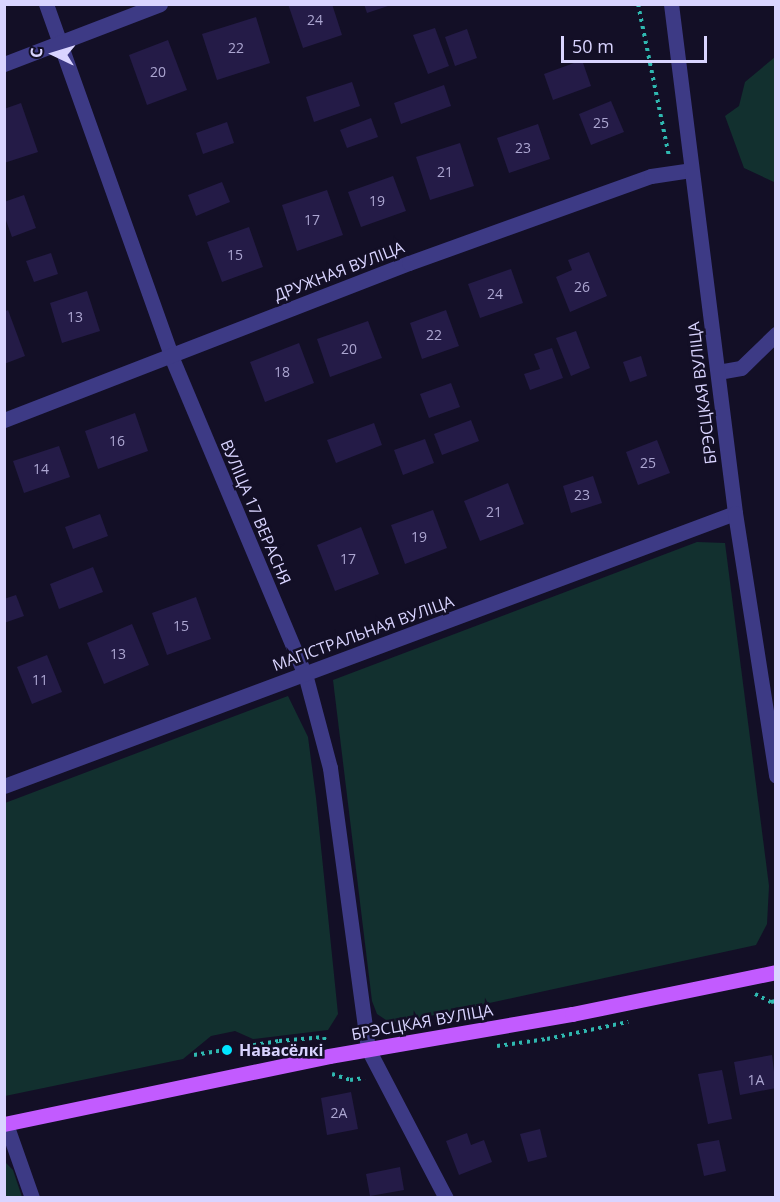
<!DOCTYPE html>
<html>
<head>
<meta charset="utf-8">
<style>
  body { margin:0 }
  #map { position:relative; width:780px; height:1202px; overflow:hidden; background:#130f26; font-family:"Open Sans",sans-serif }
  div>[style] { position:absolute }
  .green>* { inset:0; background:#12302f }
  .building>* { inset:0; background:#241b47 }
  .path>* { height:4px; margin-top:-2px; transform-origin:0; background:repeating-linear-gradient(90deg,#2fb8b0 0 3px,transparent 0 7.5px) }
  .minor>* { height:15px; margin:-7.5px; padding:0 7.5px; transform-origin:7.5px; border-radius:7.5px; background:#3d3a85 }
  .tertiary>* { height:15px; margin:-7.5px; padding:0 7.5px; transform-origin:7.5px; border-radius:7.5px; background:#3d3a85 }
  .primary>* { height:15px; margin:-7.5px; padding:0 7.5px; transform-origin:7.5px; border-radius:7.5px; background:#c25bff }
  .dots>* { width:16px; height:16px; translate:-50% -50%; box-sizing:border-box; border:3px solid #130f26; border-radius:50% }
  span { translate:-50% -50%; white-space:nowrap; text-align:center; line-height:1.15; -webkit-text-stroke:5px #130f26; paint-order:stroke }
  .number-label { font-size:14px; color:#aca6d1 }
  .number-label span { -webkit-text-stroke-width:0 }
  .street-label { font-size:16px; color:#d9d4ff }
  .poi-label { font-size:16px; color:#d9d4ff; font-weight:700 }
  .left { translate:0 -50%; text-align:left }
  .frame { position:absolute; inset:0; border:6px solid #d9d4ff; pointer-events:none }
  .north { position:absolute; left:24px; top:24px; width:60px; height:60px; -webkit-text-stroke:4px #130f26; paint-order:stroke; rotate:274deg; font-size:16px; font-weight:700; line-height:24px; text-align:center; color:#d9d4ff }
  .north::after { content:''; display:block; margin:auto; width:21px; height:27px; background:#d9d4ff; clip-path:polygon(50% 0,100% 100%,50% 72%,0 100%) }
  .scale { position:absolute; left:561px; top:36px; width:146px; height:27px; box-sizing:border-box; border:3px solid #d9d4ff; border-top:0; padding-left:8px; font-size:18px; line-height:21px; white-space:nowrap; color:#d9d4ff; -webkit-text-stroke:4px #130f26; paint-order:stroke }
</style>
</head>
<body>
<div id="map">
  <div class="green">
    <div style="clip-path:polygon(775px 57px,776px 181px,774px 182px,744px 168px,725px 116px,739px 106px,745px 82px)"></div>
    <div style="clip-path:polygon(697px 542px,725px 543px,769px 886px,767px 924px,756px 945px,407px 1021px,389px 1022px,377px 1014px,372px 1001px,333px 680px)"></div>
    <div style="clip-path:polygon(288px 696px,308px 737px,316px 798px,338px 1014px,328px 1030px,253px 1039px,235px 1031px,211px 1036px,183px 1059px,5px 1096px,5px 803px)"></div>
    <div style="clip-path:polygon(5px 1162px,13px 1170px,22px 1197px,5px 1197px)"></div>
  </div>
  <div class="building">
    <div style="clip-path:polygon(288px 4px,332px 4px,342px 35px,303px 48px)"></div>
    <div style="clip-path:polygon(364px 4px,391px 4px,391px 5px,367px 13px)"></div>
    <div style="clip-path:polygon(256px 17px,270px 63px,217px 80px,202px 34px)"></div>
    <div style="clip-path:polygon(435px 28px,449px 66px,428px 74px,413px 35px)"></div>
    <div style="clip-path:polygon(467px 29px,477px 58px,455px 66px,445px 37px)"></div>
    <div style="clip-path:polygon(168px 40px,187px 90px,147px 105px,129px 55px)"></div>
    <div style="clip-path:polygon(582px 60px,591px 86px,553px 100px,544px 74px)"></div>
    <div style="clip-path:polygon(352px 82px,360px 106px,314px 122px,306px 97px)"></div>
    <div style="clip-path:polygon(444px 85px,451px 106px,401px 124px,394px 103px)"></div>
    <div style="clip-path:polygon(611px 101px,624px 132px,591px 145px,579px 114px)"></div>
    <div style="clip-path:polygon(21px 103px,38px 152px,4px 163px,4px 109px)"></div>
    <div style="clip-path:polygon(371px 118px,378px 137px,347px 148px,340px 130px)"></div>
    <div style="clip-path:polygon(227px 122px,234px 143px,203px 154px,196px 133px)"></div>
    <div style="clip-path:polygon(538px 124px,550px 159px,509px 173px,497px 138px)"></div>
    <div style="clip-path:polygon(460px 143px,474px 186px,430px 200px,416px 157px)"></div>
    <div style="clip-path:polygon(393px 176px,406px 211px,361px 227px,348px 192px)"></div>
    <div style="clip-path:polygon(222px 182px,230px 202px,196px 216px,188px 195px)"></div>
    <div style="clip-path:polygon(327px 190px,343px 235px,297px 251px,282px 205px)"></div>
    <div style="clip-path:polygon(24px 195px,36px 228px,12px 237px,4px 215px,4px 202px)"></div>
    <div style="clip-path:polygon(249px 227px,263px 267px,222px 282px,207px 242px)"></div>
    <div style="clip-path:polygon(589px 252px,607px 296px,570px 312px,556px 277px,572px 270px,568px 260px)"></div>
    <div style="clip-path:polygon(51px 253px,58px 274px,34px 282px,26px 261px)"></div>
    <div style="clip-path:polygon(511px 269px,523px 303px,480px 318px,468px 284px)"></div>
    <div style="clip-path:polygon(87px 291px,100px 331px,62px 343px,50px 303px)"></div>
    <div style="clip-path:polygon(8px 310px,25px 356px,4px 364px,4px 312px)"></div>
    <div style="clip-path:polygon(446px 310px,459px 346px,422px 359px,410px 323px)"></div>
    <div style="clip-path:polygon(368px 321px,382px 358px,330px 377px,317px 339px)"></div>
    <div style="clip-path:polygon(576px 331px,590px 368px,571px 376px,556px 338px)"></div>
    <div style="clip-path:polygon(299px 343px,314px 383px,265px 402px,250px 362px)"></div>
    <div style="clip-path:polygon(552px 348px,563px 378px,530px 390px,524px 374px,540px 369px,534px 354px)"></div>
    <div style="clip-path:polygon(641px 356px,647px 376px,630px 382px,623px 362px)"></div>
    <div style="clip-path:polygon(451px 383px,460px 407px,429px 418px,420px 394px)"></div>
    <div style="clip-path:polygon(135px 413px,148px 451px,98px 469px,85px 431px)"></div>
    <div style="clip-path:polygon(471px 420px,479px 441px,442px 455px,434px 434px)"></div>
    <div style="clip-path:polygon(374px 423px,382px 445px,336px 463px,327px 440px)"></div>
    <div style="clip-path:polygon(425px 439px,434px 463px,403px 475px,394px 450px)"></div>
    <div style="clip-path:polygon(657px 440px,670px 473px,638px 485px,626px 452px)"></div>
    <div style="clip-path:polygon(59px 446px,70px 477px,24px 493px,13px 461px)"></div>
    <div style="clip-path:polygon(593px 476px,602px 503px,571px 513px,563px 486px)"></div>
    <div style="clip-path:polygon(508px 483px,524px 524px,480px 541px,464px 501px)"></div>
    <div style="clip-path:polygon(433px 510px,447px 548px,405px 564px,391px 525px)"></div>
    <div style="clip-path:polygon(100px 514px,108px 536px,73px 549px,65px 527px)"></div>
    <div style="clip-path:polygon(361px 527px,379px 574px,335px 591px,317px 545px)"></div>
    <div style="clip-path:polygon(93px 567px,103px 592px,59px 609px,50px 584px)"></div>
    <div style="clip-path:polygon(16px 595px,24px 616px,4px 623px,4px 599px)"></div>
    <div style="clip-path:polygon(196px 597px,211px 639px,167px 655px,152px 613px)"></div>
    <div style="clip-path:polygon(132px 624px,149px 665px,104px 684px,87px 643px)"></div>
    <div style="clip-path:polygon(47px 655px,62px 692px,32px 704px,17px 667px)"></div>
    <div style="clip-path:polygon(772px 1055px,776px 1088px,740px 1095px,734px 1062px)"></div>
    <div style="clip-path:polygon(722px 1070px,732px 1119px,708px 1124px,698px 1074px)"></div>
    <div style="clip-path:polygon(351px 1092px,358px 1129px,327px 1135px,321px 1098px)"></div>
    <div style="clip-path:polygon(540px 1129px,547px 1157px,528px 1162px,520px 1134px)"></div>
    <div style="clip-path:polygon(467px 1133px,471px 1145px,484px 1140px,492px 1162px,459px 1175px,446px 1141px)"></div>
    <div style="clip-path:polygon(719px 1140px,726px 1171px,704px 1176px,697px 1144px)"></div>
    <div style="clip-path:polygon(400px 1167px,404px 1190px,370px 1196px,366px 1174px)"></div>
  </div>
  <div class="path">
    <div style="left:638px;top:4px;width:156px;rotate:78.5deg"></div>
    <div style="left:755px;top:994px;width:18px;rotate:27deg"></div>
    <div style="left:771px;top:1002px;width:5px;rotate:-11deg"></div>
    <div style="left:497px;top:1046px;width:50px;rotate:-8deg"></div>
    <div style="left:547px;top:1039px;width:83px;rotate:-11.9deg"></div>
    <div style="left:194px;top:1055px;width:86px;rotate:-9.4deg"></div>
    <div style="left:279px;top:1041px;width:45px;rotate:-5.1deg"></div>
    <div style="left:324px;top:1037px;width:4px;rotate:76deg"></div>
    <div style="left:332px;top:1074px;width:19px;rotate:18deg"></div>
    <div style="left:350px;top:1080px;width:15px;rotate:-8deg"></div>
  </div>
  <div class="minor">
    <div style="left:46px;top:4px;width:374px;rotate:70.4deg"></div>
    <div style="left:171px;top:356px;width:345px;rotate:67.2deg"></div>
    <div style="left:305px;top:674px;width:97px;rotate:75.1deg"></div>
    <div style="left:330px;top:768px;width:284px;rotate:82.3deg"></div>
    <div style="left:368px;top:1049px;width:168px;rotate:62.4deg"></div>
    <div style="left:4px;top:64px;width:167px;rotate:-21deg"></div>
    <div style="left:718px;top:372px;width:23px;rotate:-10deg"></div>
    <div style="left:741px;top:368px;width:49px;rotate:-44.2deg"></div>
    <div style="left:4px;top:420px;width:434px;rotate:-21.2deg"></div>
    <div style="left:409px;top:263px;width:257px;rotate:-19.8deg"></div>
    <div style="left:651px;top:176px;width:40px;rotate:-8.5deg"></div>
    <div style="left:4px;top:786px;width:780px;rotate:-20.48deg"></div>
    <div style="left:6px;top:1124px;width:78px;rotate:70.6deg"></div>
  </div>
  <div class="tertiary">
    <div style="left:671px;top:4px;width:513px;rotate:82.83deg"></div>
    <div style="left:735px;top:513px;width:266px;rotate:81.1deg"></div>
  </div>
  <div class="primary">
    <div style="left:4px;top:1124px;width:332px;rotate:-11.8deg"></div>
    <div style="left:329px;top:1056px;width:247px;rotate:-9.8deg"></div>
    <div style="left:572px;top:1014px;width:208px;rotate:-11.6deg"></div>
  </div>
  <div class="dots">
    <div style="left:227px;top:1050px;background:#00e5ff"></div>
  </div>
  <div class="number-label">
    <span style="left:315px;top:20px">24</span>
    <span style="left:236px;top:48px">22</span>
    <span style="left:158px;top:72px">20</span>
    <span style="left:601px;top:123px">25</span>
    <span style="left:523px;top:148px">23</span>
    <span style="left:445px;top:172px">21</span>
    <span style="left:377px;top:201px">19</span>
    <span style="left:312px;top:220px">17</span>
    <span style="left:235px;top:255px">15</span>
    <span style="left:582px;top:287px">26</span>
    <span style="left:495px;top:294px">24</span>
    <span style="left:75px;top:317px">13</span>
    <span style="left:434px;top:335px">22</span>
    <span style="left:349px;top:349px">20</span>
    <span style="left:282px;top:372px">18</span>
    <span style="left:117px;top:441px">16</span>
    <span style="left:648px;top:463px">25</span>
    <span style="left:41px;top:469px">14</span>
    <span style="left:582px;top:495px">23</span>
    <span style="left:494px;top:512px">21</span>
    <span style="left:419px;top:537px">19</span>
    <span style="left:348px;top:559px">17</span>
    <span style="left:181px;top:626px">15</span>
    <span style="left:118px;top:654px">13</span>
    <span style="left:40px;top:680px">11</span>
    <span style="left:756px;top:1080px">1А</span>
    <span style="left:339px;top:1113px">2А</span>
  </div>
  <div class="street-label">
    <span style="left:339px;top:271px;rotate:-21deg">ДРУЖНАЯ ВУЛІЦА</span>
    <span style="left:702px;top:393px;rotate:-97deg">БРЭСЦКАЯ ВУЛІЦА</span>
    <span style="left:256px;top:512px;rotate:67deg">ВУЛІЦА 17 ВЕРАСНЯ</span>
    <span style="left:363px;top:633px;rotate:-20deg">МАГІСТРАЛЬНАЯ ВУЛІЦА</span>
    <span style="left:422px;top:1022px;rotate:-10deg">БРЭСЦКАЯ ВУЛІЦА</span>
  </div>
  <div class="poi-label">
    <span class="left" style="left:239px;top:1050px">Навасёлкі</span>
  </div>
  <div class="frame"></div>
  <div class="north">С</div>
  <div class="scale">50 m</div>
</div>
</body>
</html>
